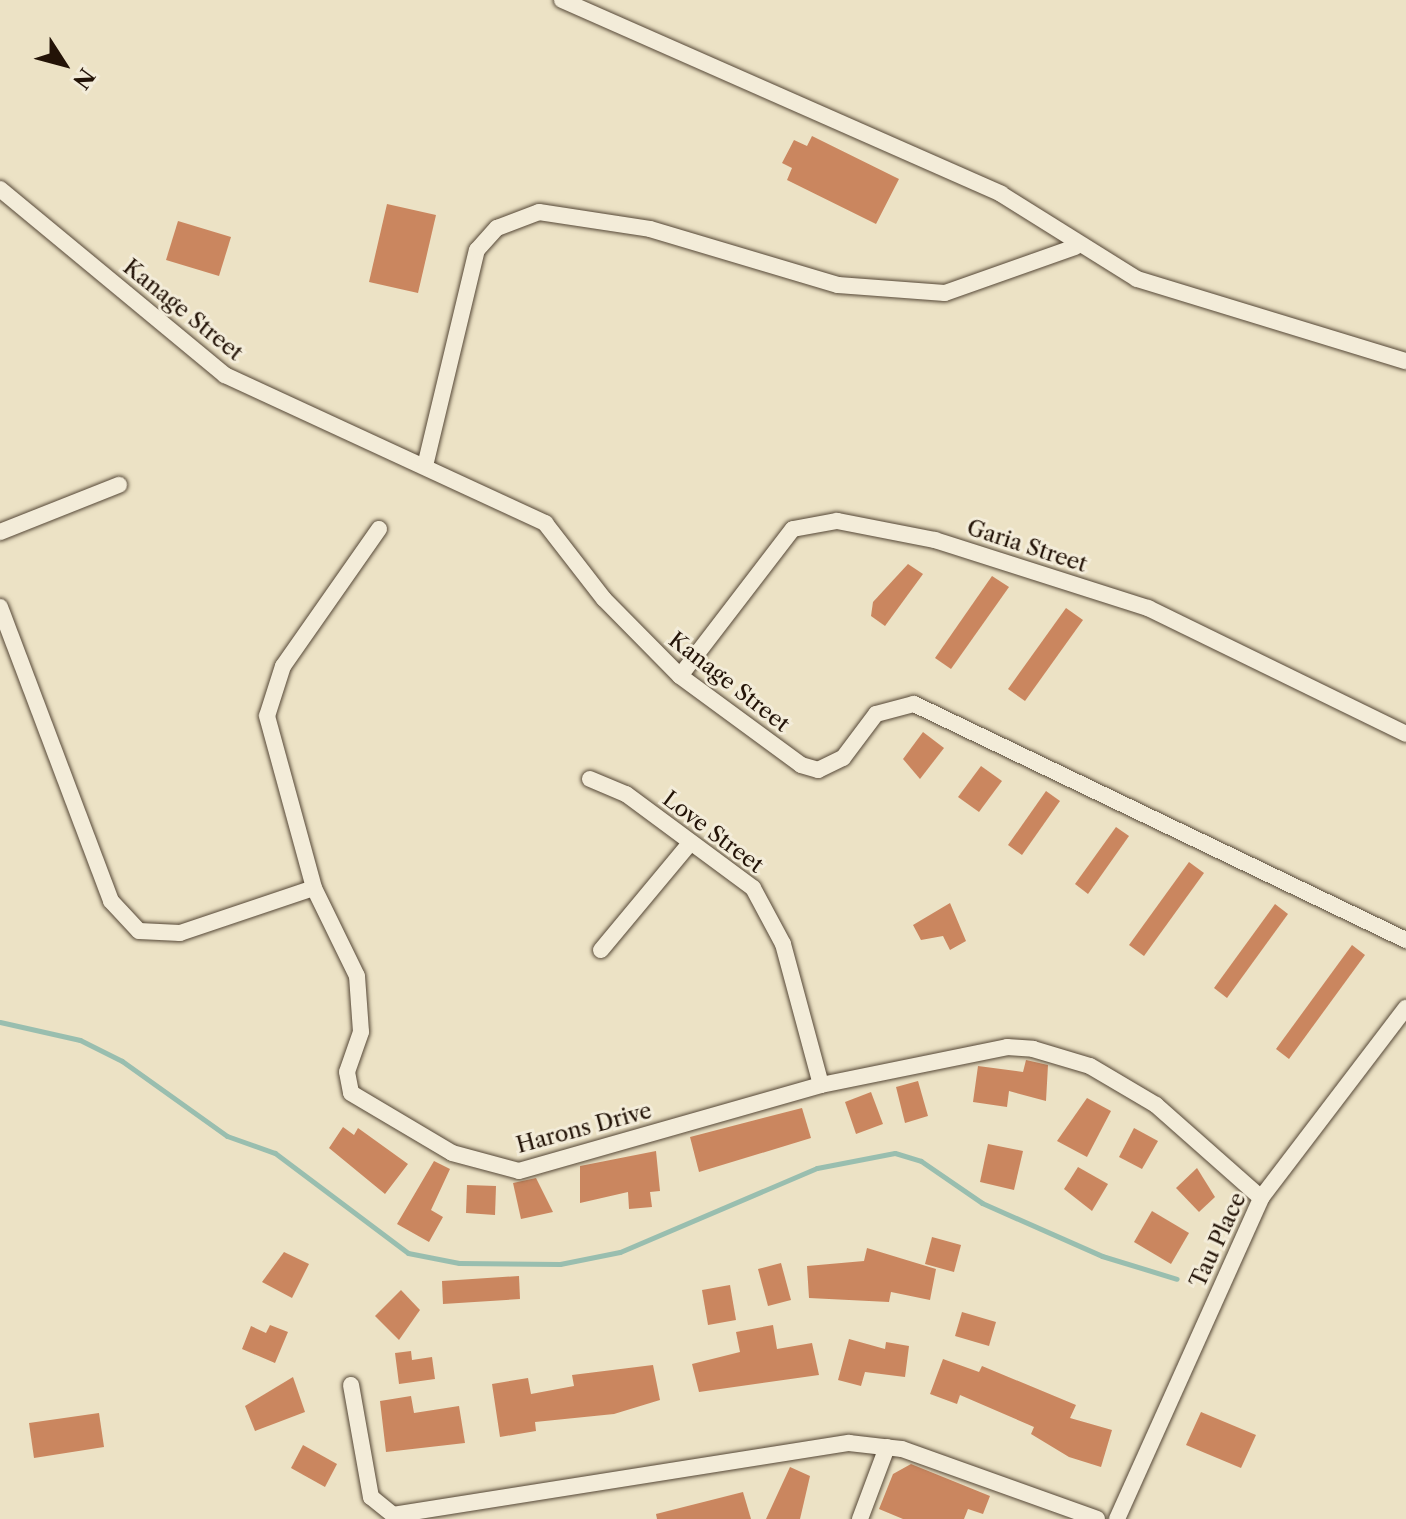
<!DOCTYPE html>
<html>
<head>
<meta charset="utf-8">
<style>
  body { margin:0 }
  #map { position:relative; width:1406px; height:1519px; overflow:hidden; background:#ece2c5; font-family:"Libre Caslon Text",serif }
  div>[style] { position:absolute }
  .stream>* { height:5px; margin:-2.5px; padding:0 2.5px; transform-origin:2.5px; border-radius:2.5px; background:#99beaf }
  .building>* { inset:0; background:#ca865f }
  .roads { filter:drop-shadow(0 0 2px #554736) drop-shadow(0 0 2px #554736) }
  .minor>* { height:16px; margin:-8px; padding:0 8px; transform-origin:8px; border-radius:8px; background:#f3ecd9 }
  span { translate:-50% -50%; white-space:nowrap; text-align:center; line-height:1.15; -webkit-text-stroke:6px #f3ecd9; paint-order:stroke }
  .street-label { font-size:22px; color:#231307 }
  .north { position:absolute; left:24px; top:24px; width:80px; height:80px; -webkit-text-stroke:6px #f3ecd9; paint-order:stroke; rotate:126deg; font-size:22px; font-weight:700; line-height:32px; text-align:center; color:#231307 }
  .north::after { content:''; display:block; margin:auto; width:28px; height:36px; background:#231307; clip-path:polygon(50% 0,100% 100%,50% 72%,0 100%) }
</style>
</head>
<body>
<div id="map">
  <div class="stream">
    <div style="left:0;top:1022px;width:82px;rotate:12.7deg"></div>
    <div style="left:80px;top:1040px;width:47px;rotate:26.6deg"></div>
    <div style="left:122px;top:1061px;width:129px;rotate:35.5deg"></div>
    <div style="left:227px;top:1136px;width:51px;rotate:19.5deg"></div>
    <div style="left:275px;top:1153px;width:166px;rotate:36.9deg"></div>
    <div style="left:408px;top:1253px;width:52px;rotate:11.1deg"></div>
    <div style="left:459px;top:1263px;width:101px;rotate:0.6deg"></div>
    <div style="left:560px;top:1264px;width:61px;rotate:-11.3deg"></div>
    <div style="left:620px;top:1252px;width:214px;rotate:-23.1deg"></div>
    <div style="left:817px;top:1168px;width:79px;rotate:-10.9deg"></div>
    <div style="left:895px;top:1153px;width:27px;rotate:17deg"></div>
    <div style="left:921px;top:1161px;width:74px;rotate:34.5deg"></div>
    <div style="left:982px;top:1203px;width:131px;rotate:23.8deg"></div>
    <div style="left:1102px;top:1256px;width:78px;rotate:17deg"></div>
  </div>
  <div class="building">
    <div style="clip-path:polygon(812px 136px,899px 179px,876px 224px,787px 180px,792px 168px,782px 163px,794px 140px,807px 146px)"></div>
    <div style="clip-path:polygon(387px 204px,436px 215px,418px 293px,369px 282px)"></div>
    <div style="clip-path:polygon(178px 221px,231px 237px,219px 276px,166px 260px)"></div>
    <div style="clip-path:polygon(908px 564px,923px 574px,885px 626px,871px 616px,873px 602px)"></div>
    <div style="clip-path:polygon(992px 576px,1009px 587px,951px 669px,935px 658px)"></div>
    <div style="clip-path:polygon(1066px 608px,1083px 620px,1025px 701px,1008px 689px)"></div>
    <div style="clip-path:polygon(923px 732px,944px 748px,920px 779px,903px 759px)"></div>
    <div style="clip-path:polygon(981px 766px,1002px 781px,979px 812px,958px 797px)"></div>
    <div style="clip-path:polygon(1046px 791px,1060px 801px,1022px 855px,1008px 845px)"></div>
    <div style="clip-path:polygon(1116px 827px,1129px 836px,1088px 894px,1075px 884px)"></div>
    <div style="clip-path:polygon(1189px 862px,1204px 873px,1144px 956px,1129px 945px)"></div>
    <div style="clip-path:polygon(950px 903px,966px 941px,950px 950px,943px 936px,921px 940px,913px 925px)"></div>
    <div style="clip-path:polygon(1275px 904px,1288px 914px,1227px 998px,1214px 988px)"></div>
    <div style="clip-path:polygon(1352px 945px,1365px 955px,1289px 1059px,1276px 1049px)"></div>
    <div style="clip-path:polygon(1026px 1060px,1048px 1065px,1046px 1101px,1009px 1091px,1007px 1107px,973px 1102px,978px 1066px,1023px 1072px)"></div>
    <div style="clip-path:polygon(918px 1081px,928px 1116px,905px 1123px,896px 1087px)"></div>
    <div style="clip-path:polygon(871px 1092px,883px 1124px,856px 1134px,845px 1102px)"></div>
    <div style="clip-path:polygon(1087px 1098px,1111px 1111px,1087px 1157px,1057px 1141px)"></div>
    <div style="clip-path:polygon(802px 1108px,811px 1138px,699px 1172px,690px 1137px)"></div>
    <div style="clip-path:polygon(343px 1127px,354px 1135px,358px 1128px,408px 1164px,385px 1194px,329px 1148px)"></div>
    <div style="clip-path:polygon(1134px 1128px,1158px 1141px,1142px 1169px,1119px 1157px)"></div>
    <div style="clip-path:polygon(988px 1144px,1023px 1151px,1014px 1190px,980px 1182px)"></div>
    <div style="clip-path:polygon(656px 1151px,660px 1191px,650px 1192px,652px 1207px,629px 1209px,628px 1192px,580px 1203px,580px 1166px)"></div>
    <div style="clip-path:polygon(434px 1161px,450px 1169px,431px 1210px,443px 1217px,429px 1242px,397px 1224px)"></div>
    <div style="clip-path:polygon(1078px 1167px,1108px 1184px,1092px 1211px,1064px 1189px)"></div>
    <div style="clip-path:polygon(1197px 1168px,1215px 1197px,1199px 1212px,1176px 1188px)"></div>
    <div style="clip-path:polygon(536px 1178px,553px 1212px,521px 1219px,513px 1183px)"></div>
    <div style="clip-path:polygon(467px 1185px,496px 1186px,495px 1215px,466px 1213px)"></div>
    <div style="clip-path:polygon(1152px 1211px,1189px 1233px,1171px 1264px,1134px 1242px)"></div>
    <div style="clip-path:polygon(932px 1237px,961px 1245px,954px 1272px,925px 1264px)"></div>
    <div style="clip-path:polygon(867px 1248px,936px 1269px,930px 1300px,891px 1292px,889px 1302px,809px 1298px,807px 1266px,864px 1261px)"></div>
    <div style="clip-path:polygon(284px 1252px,309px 1264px,292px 1298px,262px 1282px)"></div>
    <div style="clip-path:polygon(781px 1263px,791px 1300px,768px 1306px,758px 1269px)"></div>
    <div style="clip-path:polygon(519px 1276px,520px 1299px,443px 1304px,442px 1281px)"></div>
    <div style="clip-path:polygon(730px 1285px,736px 1320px,708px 1325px,702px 1290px)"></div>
    <div style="clip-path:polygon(401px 1290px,420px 1310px,399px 1340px,375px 1316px)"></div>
    <div style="clip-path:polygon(962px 1312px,996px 1322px,989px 1346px,955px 1336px)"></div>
    <div style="clip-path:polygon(270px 1325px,288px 1332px,275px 1363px,242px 1349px,251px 1326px,266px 1333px)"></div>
    <div style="clip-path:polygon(773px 1325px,777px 1349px,812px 1343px,819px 1375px,699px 1392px,692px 1364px,740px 1352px,736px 1332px)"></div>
    <div style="clip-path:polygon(849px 1339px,885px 1349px,886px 1342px,909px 1346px,905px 1377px,865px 1372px,861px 1386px,838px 1380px)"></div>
    <div style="clip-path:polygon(411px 1351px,412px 1360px,432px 1357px,435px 1379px,399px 1384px,395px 1353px)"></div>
    <div style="clip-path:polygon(943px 1359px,979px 1372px,982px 1366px,1076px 1405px,1070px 1418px,1112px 1430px,1101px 1467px,1069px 1457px,1031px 1434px,1034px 1427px,960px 1395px,957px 1404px,930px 1394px)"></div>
    <div style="clip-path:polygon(653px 1365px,660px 1400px,614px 1414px,535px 1422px,536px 1431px,500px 1437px,492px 1384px,528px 1378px,531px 1394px,574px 1386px,572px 1375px)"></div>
    <div style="clip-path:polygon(293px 1377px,305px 1412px,255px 1431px,245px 1406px)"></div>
    <div style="clip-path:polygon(411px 1396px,414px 1413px,459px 1406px,465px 1443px,386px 1452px,380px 1401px)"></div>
    <div style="clip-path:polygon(1201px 1412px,1256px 1435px,1241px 1468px,1186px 1445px)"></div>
    <div style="clip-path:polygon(99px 1413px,104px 1447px,34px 1458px,29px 1423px)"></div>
    <div style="clip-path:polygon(303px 1445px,337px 1464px,325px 1487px,291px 1468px)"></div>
    <div style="clip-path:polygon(911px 1464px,990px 1496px,983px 1514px,968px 1509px,964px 1519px,903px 1519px,879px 1509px,893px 1474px)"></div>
    <div style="clip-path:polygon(790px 1467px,810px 1476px,800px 1519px,766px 1519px)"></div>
    <div style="clip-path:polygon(743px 1492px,751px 1519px,657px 1519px,656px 1514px)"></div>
  </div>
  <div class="roads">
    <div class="minor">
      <div style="left:562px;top:0;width:480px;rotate:23.8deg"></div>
      <div style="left:1001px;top:194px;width:160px;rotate:32deg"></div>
      <div style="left:1137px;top:279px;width:281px;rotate:17deg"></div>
      <div style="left:0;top:189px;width:292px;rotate:39.6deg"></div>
      <div style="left:225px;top:375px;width:353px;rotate:24.8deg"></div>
      <div style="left:545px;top:523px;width:96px;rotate:52.2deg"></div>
      <div style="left:604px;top:599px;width:108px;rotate:45.4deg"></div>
      <div style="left:680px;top:676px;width:150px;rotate:36.3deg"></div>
      <div style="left:801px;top:765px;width:18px;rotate:16deg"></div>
      <div style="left:818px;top:770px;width:28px;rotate:-26deg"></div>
      <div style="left:843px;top:758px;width:55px;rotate:-53.1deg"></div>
      <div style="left:876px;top:714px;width:39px;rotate:-15deg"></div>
      <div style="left:914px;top:704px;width:546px;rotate:25.63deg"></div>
      <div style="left:425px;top:466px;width:222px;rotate:-76.5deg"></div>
      <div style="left:477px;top:250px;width:30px;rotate:-48deg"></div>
      <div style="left:497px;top:228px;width:45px;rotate:-20.9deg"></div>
      <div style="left:539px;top:212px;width:112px;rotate:8.7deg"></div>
      <div style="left:650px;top:229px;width:196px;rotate:16.6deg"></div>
      <div style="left:838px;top:285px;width:107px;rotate:4.3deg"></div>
      <div style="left:945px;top:293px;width:138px;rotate:-19.5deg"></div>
      <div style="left:379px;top:529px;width:167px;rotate:125deg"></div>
      <div style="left:283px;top:666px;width:52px;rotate:107.7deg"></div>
      <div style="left:267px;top:716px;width:178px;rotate:74.7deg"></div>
      <div style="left:314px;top:888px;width:98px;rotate:64deg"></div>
      <div style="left:357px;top:976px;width:56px;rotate:85.9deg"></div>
      <div style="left:361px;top:1032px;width:42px;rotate:109.3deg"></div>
      <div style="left:347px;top:1072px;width:21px;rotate:79deg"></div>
      <div style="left:351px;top:1093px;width:117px;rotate:30.7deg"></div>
      <div style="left:452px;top:1153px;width:69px;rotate:15deg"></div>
      <div style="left:519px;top:1171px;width:314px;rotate:-15.9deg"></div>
      <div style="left:821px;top:1085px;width:190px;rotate:-11.5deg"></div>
      <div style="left:1007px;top:1047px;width:26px;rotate:4deg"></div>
      <div style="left:1033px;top:1049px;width:59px;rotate:16.6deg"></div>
      <div style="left:1090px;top:1066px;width:77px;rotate:30.6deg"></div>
      <div style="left:1156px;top:1105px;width:140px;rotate:41.5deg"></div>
      <div style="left:0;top:532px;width:128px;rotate:-21.6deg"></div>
      <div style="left:0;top:607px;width:314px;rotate:69.3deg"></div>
      <div style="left:111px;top:901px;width:41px;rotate:47deg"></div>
      <div style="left:139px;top:931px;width:41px;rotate:2.8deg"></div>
      <div style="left:180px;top:933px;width:141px;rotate:-18.6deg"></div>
      <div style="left:680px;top:676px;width:185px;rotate:-52.5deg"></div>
      <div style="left:793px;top:529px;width:45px;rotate:-10.3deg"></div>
      <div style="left:837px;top:521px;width:100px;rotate:11deg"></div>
      <div style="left:935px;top:540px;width:224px;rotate:17.7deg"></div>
      <div style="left:1148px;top:608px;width:287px;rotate:26deg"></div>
      <div style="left:590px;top:779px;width:39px;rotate:23deg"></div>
      <div style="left:626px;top:794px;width:158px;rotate:36.5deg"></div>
      <div style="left:753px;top:888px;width:64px;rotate:61.8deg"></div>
      <div style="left:783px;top:944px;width:146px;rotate:74.9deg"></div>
      <div style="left:601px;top:950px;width:139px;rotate:-50.2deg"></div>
      <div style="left:351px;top:1385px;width:114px;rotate:79.9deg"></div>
      <div style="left:371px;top:1497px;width:28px;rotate:39deg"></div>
      <div style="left:393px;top:1515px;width:462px;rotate:-9deg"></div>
      <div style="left:849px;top:1443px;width:53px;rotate:6.5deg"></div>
      <div style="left:902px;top:1449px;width:207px;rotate:19.7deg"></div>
      <div style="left:860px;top:1519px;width:77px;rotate:-69.4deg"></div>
      <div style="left:1117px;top:1519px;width:352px;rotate:-65.8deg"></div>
      <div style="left:1261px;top:1198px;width:239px;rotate:-52.7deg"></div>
    </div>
  </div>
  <div class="street-label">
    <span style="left:183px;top:310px;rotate:39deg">Kanage Street</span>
    <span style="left:1027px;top:546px;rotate:18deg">Garia Street</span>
    <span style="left:729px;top:682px;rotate:38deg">Kanage Street</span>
    <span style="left:713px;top:832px;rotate:37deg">Love Street</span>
    <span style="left:584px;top:1128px;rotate:-15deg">Harons Drive</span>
    <span style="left:1218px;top:1240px;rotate:-65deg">Tau Place</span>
  </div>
  <div class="north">N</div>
</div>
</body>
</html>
